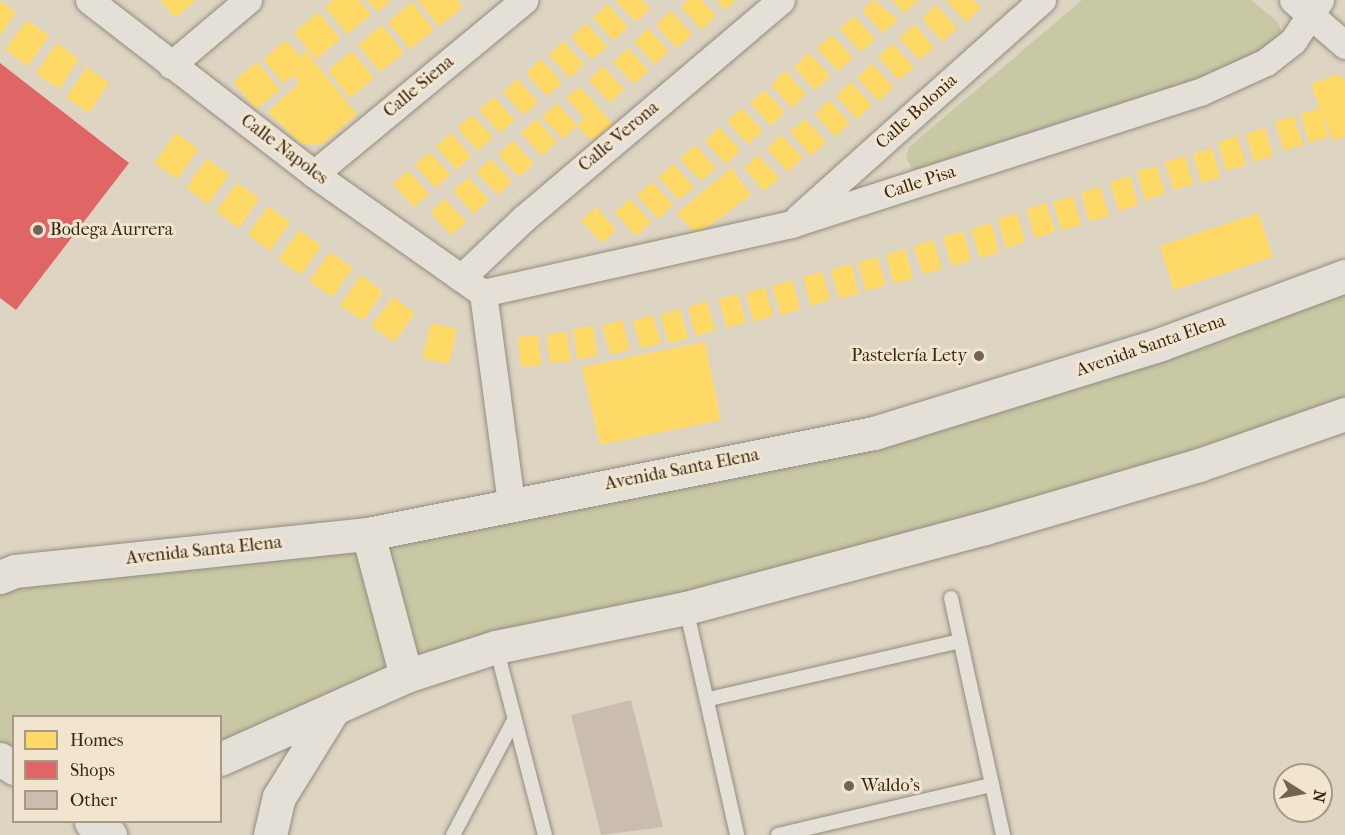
<!DOCTYPE html>
<html>
<head>
<meta charset="utf-8">
<style>
  body { margin:0 }
  #map { position:relative; width:1345px; height:835px; overflow:hidden; background:#ddd4c2; font-family:"IM FELL French Canon",serif }
  div>[style] { position:absolute }
  .green>* { inset:0; background:#c8c8a5 }
  .homes>* { inset:0; background:#ffd966 }
  .shops>* { inset:0; background:#e06666 }
  .building>* { inset:0; background:#cbbcb0 }
  .roads { filter:drop-shadow(0 0 2px #938c7f) drop-shadow(0 0 2px #938c7f) }
  .lane>* { height:14px; margin:-7px; padding:0 7px; transform-origin:7px; border-radius:7px; background:#e5e0d7 }
  .street>* { height:27px; margin:-13.5px; padding:0 13.5px; transform-origin:13.5px; border-radius:13.5px; background:#e5e0d7 }
  .secondary>* { height:33px; margin:-16.5px; padding:0 16.5px; transform-origin:16.5px; border-radius:16.5px; background:#e5e0d7 }
  .dots>* { width:16px; height:16px; translate:-50% -50%; box-sizing:border-box; border:3px solid #f1e5d0; border-radius:50% }
  span { translate:-50% -50%; white-space:nowrap; text-align:center; line-height:1.15; -webkit-text-stroke:6px #f1e5d0; paint-order:stroke }
  .street-label { font-size:18px; color:#382713 }
  .poi-label { font-size:18px; color:#382713 }
  .left { translate:0 -50%; text-align:left }
  .right { translate:-100% -50%; text-align:right }
  .legend { position:absolute; left:12px; top:715px; width:210px; height:108px; box-sizing:border-box; background:#f1e5d0; border:2px solid #a79984; margin:0; padding:8px 10px; list-style:none; font-size:18px; color:#382713 }
  .legend li { display:flex; align-items:center; gap:12px; height:30px }
  .legend b { width:30px; border:2px solid #a79984 }
  .north { position:absolute; left:1273px; top:763px; width:60px; height:60px; box-sizing:border-box; background:#f1e5d0; border:2px solid #a79984; border-radius:50%; rotate:101deg; font-size:16px; font-weight:700; line-height:24px; text-align:center; color:#382713 }
  .north::after { content:''; display:block; margin:auto; width:21px; height:27px; background:#726450; clip-path:polygon(50% 0,100% 100%,50% 72%,0 100%) }
</style>
</head>
<body>
<div id="map">
  <div class="green">
    <div style="clip-path:polygon(1082px 0,1251px 0,1278px 22px,1282px 33px,1260px 57px,924px 173px,912px 169px,906px 158px,909px 147px)"></div>
    <div style="clip-path:polygon(1345px 276px,1345px 414px,496px 647px,221px 759px,220px 716px,14px 716px,13px 768px,0 759px,0 577px,368px 534px,874px 433px)"></div>
  </div>
  <div class="homes">
    <div style="clip-path:polygon(160px 0,196px 0,175px 18px)"></div>
    <div style="clip-path:polygon(334px 0,359px 0,371px 15px,347px 34px,325px 7px)"></div>
    <div style="clip-path:polygon(367px 0,391px 0,377px 12px)"></div>
    <div style="clip-path:polygon(418px 0,457px 0,463px 7px,439px 26px)"></div>
    <div style="clip-path:polygon(615px 0,642px 0,650px 9px,636px 22px)"></div>
    <div style="clip-path:polygon(688px 0,701px 0,716px 16px,702px 30px,681px 7px)"></div>
    <div style="clip-path:polygon(717px 0,736px 0,725px 10px)"></div>
    <div style="clip-path:polygon(874px 0,898px 20px,883px 33px,862px 10px)"></div>
    <div style="clip-path:polygon(892px 0,919px 0,904px 13px)"></div>
    <div style="clip-path:polygon(946px 0,973px 0,981px 8px,966px 22px)"></div>
    <div style="clip-path:polygon(0 1px,16px 12px,0 36px)"></div>
    <div style="clip-path:polygon(412px 2px,434px 30px,410px 49px,388px 22px)"></div>
    <div style="clip-path:polygon(607px 4px,628px 27px,614px 41px,593px 18px)"></div>
    <div style="clip-path:polygon(936px 5px,957px 28px,943px 42px,922px 18px)"></div>
    <div style="clip-path:polygon(671px 11px,692px 34px,677px 48px,656px 25px)"></div>
    <div style="clip-path:polygon(319px 12px,340px 39px,316px 59px,294px 32px)"></div>
    <div style="clip-path:polygon(854px 16px,875px 39px,861px 52px,840px 29px)"></div>
    <div style="clip-path:polygon(27px 20px,49px 36px,28px 66px,5px 49px)"></div>
    <div style="clip-path:polygon(586px 23px,607px 46px,592px 60px,571px 37px)"></div>
    <div style="clip-path:polygon(914px 24px,934px 47px,920px 60px,899px 38px)"></div>
    <div style="clip-path:polygon(382px 25px,404px 53px,380px 72px,358px 45px)"></div>
    <div style="clip-path:polygon(648px 28px,669px 51px,655px 64px,634px 42px)"></div>
    <div style="clip-path:polygon(832px 35px,853px 58px,838px 71px,817px 48px)"></div>
    <div style="clip-path:polygon(286px 40px,301px 58px,304px 49px,357px 114px,322px 145px,301px 144px,268px 112px,299px 83px,294px 75px,283px 83px,263px 59px)"></div>
    <div style="clip-path:polygon(563px 41px,584px 64px,570px 78px,549px 55px)"></div>
    <div style="clip-path:polygon(57px 43px,79px 59px,59px 89px,36px 73px)"></div>
    <div style="clip-path:polygon(893px 44px,914px 67px,899px 80px,878px 57px)"></div>
    <div style="clip-path:polygon(628px 48px,649px 71px,634px 84px,613px 62px)"></div>
    <div style="clip-path:polygon(352px 51px,374px 78px,350px 98px,328px 70px)"></div>
    <div style="clip-path:polygon(809px 53px,830px 76px,815px 90px,794px 67px)"></div>
    <div style="clip-path:polygon(541px 59px,562px 83px,547px 96px,526px 73px)"></div>
    <div style="clip-path:polygon(257px 62px,280px 90px,256px 109px,233px 82px)"></div>
    <div style="clip-path:polygon(872px 64px,893px 87px,879px 101px,857px 78px)"></div>
    <div style="clip-path:polygon(603px 66px,624px 89px,610px 103px,589px 80px)"></div>
    <div style="clip-path:polygon(87px 67px,109px 83px,89px 113px,66px 97px)"></div>
    <div style="clip-path:polygon(785px 71px,806px 94px,792px 108px,771px 85px)"></div>
    <div style="clip-path:polygon(1338px 74px,1345px 81px,1345px 136px,1333px 141px,1321px 110px,1328px 137px,1309px 143px,1301px 114px,1320px 108px,1311px 84px)"></div>
    <div style="clip-path:polygon(517px 79px,538px 102px,524px 115px,503px 92px)"></div>
    <div style="clip-path:polygon(851px 82px,872px 105px,857px 119px,836px 96px)"></div>
    <div style="clip-path:polygon(580px 87px,613px 124px,592px 141px,577px 126px,563px 139px,542px 117px,557px 103px,577px 126px,585px 119px,566px 97px)"></div>
    <div style="clip-path:polygon(764px 90px,785px 112px,771px 126px,750px 103px)"></div>
    <div style="clip-path:polygon(494px 97px,515px 120px,500px 133px,479px 110px)"></div>
    <div style="clip-path:polygon(829px 100px,850px 123px,835px 137px,815px 114px)"></div>
    <div style="clip-path:polygon(742px 108px,763px 131px,748px 144px,727px 121px)"></div>
    <div style="clip-path:polygon(472px 115px,493px 137px,478px 151px,457px 128px)"></div>
    <div style="clip-path:polygon(1294px 116px,1303px 145px,1284px 150px,1275px 122px)"></div>
    <div style="clip-path:polygon(536px 119px,557px 142px,542px 156px,521px 133px)"></div>
    <div style="clip-path:polygon(805px 119px,826px 142px,811px 156px,790px 132px)"></div>
    <div style="clip-path:polygon(719px 127px,740px 150px,726px 164px,705px 141px)"></div>
    <div style="clip-path:polygon(1265px 128px,1273px 156px,1254px 162px,1246px 134px)"></div>
    <div style="clip-path:polygon(176px 133px,198px 149px,177px 179px,154px 163px)"></div>
    <div style="clip-path:polygon(451px 133px,471px 156px,457px 170px,436px 147px)"></div>
    <div style="clip-path:polygon(781px 135px,803px 158px,788px 172px,767px 149px)"></div>
    <div style="clip-path:polygon(1237px 136px,1246px 165px,1226px 171px,1218px 142px)"></div>
    <div style="clip-path:polygon(513px 141px,534px 164px,519px 177px,498px 154px)"></div>
    <div style="clip-path:polygon(695px 145px,716px 168px,701px 181px,680px 159px)"></div>
    <div style="clip-path:polygon(1212px 148px,1221px 177px,1201px 183px,1193px 154px)"></div>
    <div style="clip-path:polygon(430px 152px,450px 175px,436px 188px,415px 165px)"></div>
    <div style="clip-path:polygon(758px 155px,779px 178px,764px 191px,744px 168px)"></div>
    <div style="clip-path:polygon(1185px 156px,1193px 184px,1174px 190px,1165px 162px)"></div>
    <div style="clip-path:polygon(207px 159px,229px 175px,208px 204px,186px 188px)"></div>
    <div style="clip-path:polygon(491px 159px,512px 182px,498px 195px,476px 172px)"></div>
    <div style="clip-path:polygon(673px 164px,694px 187px,679px 200px,658px 177px)"></div>
    <div style="clip-path:polygon(1157px 166px,1165px 194px,1145px 200px,1137px 171px)"></div>
    <div style="clip-path:polygon(731px 168px,751px 195px,696px 235px,677px 213px)"></div>
    <div style="clip-path:polygon(408px 171px,429px 194px,414px 207px,393px 184px)"></div>
    <div style="clip-path:polygon(1130px 176px,1138px 205px,1119px 211px,1110px 182px)"></div>
    <div style="clip-path:polygon(468px 177px,489px 200px,474px 214px,453px 191px)"></div>
    <div style="clip-path:polygon(652px 182px,673px 205px,658px 219px,637px 195px)"></div>
    <div style="clip-path:polygon(237px 183px,259px 198px,239px 228px,216px 211px)"></div>
    <div style="clip-path:polygon(1100px 187px,1109px 216px,1089px 221px,1081px 192px)"></div>
    <div style="clip-path:polygon(1073px 196px,1081px 225px,1062px 231px,1053px 202px)"></div>
    <div style="clip-path:polygon(445px 199px,466px 222px,451px 235px,430px 212px)"></div>
    <div style="clip-path:polygon(630px 199px,651px 222px,636px 236px,615px 213px)"></div>
    <div style="clip-path:polygon(1046px 203px,1055px 232px,1035px 238px,1027px 209px)"></div>
    <div style="clip-path:polygon(268px 206px,290px 222px,270px 251px,248px 235px)"></div>
    <div style="clip-path:polygon(596px 207px,616px 230px,602px 243px,581px 221px)"></div>
    <div style="clip-path:polygon(1017px 213px,1025px 242px,1006px 248px,998px 219px)"></div>
    <div style="clip-path:polygon(1258px 213px,1273px 257px,1174px 290px,1160px 246px)"></div>
    <div style="clip-path:polygon(991px 223px,999px 252px,980px 258px,971px 229px)"></div>
    <div style="clip-path:polygon(299px 230px,321px 246px,301px 275px,278px 259px)"></div>
    <div style="clip-path:polygon(963px 231px,971px 260px,952px 266px,943px 237px)"></div>
    <div style="clip-path:polygon(933px 240px,942px 269px,923px 274px,914px 246px)"></div>
    <div style="clip-path:polygon(905px 249px,913px 278px,894px 284px,886px 255px)"></div>
    <div style="clip-path:polygon(330px 252px,353px 268px,332px 297px,309px 281px)"></div>
    <div style="clip-path:polygon(877px 257px,886px 285px,866px 291px,858px 263px)"></div>
    <div style="clip-path:polygon(851px 264px,859px 293px,840px 299px,831px 270px)"></div>
    <div style="clip-path:polygon(822px 272px,830px 300px,811px 306px,803px 277px)"></div>
    <div style="clip-path:polygon(361px 275px,383px 292px,363px 321px,340px 305px)"></div>
    <div style="clip-path:polygon(792px 280px,800px 309px,781px 315px,772px 286px)"></div>
    <div style="clip-path:polygon(765px 287px,773px 316px,754px 322px,746px 293px)"></div>
    <div style="clip-path:polygon(738px 294px,746px 322px,727px 328px,719px 299px)"></div>
    <div style="clip-path:polygon(393px 297px,415px 313px,394px 342px,371px 326px)"></div>
    <div style="clip-path:polygon(707px 301px,715px 330px,696px 336px,688px 307px)"></div>
    <div style="clip-path:polygon(680px 309px,688px 338px,669px 344px,660px 315px)"></div>
    <div style="clip-path:polygon(653px 315px,661px 343px,641px 349px,633px 321px)"></div>
    <div style="clip-path:polygon(622px 320px,630px 349px,611px 355px,602px 326px)"></div>
    <div style="clip-path:polygon(431px 323px,457px 329px,449px 364px,422px 358px)"></div>
    <div style="clip-path:polygon(593px 326px,597px 356px,577px 359px,573px 329px)"></div>
    <div style="clip-path:polygon(567px 332px,571px 361px,550px 363px,547px 334px)"></div>
    <div style="clip-path:polygon(538px 335px,541px 365px,521px 367px,518px 337px)"></div>
    <div style="clip-path:polygon(705px 342px,721px 420px,600px 445px,582px 367px)"></div>
  </div>
  <div class="shops">
    <div style="clip-path:polygon(0 63px,129px 163px,16px 310px,0 298px)"></div>
  </div>
  <div class="building">
    <div style="clip-path:polygon(631px 700px,663px 827px,601px 835px,571px 715px)"></div>
  </div>
  <div class="roads">
    <div class="lane">
      <div style="left:951px;top:598px;width:243px;rotate:77.6deg"></div>
      <div style="left:686px;top:608px;width:233px;rotate:77.3deg"></div>
      <div style="left:496px;top:647px;width:194px;rotate:75.4deg"></div>
      <div style="left:709px;top:699px;width:258px;rotate:-13deg"></div>
      <div style="left:453px;top:835px;width:128px;rotate:-62deg"></div>
      <div style="left:778px;top:835px;width:220px;rotate:-13.2deg"></div>
    </div>
    <div class="street">
      <div style="left:89px;top:0;width:284px;rotate:37.7deg"></div>
      <div style="left:314px;top:174px;width:207px;rotate:35.2deg"></div>
      <div style="left:1293px;top:0;width:69px;rotate:40.9deg"></div>
      <div style="left:171px;top:65px;width:101px;rotate:-40.2deg"></div>
      <div style="left:314px;top:174px;width:273px;rotate:-39.6deg"></div>
      <div style="left:799px;top:217px;width:326px;rotate:-41.8deg"></div>
      <div style="left:461px;top:278px;width:86px;rotate:-43.6deg"></div>
      <div style="left:523px;top:219px;width:338px;rotate:-40.3deg"></div>
      <div style="left:483px;top:293px;width:316px;rotate:-12.6deg"></div>
      <div style="left:791px;top:224px;width:430px;rotate:-17.9deg"></div>
      <div style="left:1200px;top:92px;width:72px;rotate:-24.4deg"></div>
      <div style="left:1266px;top:62px;width:34px;rotate:-38deg"></div>
      <div style="left:1293px;top:41px;width:49px;rotate:-56.6deg"></div>
      <div style="left:483px;top:293px;width:213px;rotate:82.4deg"></div>
    </div>
    <div class="secondary">
      <div style="left:368px;top:534px;width:147px;rotate:75deg"></div>
      <div style="left:0;top:577px;width:16px;rotate:-22deg"></div>
      <div style="left:15px;top:571px;width:355px;rotate:-6deg"></div>
      <div style="left:368px;top:534px;width:516px;rotate:-11.29deg"></div>
      <div style="left:874px;top:433px;width:300px;rotate:-17.2deg"></div>
      <div style="left:1161px;top:344px;width:196px;rotate:-20.3deg"></div>
      <div style="left:0;top:759px;width:17px;rotate:33deg"></div>
      <div style="left:220px;top:759px;width:204px;rotate:-24deg"></div>
      <div style="left:406px;top:676px;width:95px;rotate:-17.9deg"></div>
      <div style="left:496px;top:647px;width:194px;rotate:-11.6deg"></div>
      <div style="left:686px;top:608px;width:310px;rotate:-15deg"></div>
      <div style="left:985px;top:528px;width:223px;rotate:-16.4deg"></div>
      <div style="left:1199px;top:465px;width:155px;rotate:-19.3deg"></div>
      <div style="left:91px;top:822px;width:23px;rotate:34deg"></div>
      <div style="left:270px;top:835px;width:39px;rotate:-77deg"></div>
      <div style="left:279px;top:797px;width:102px;rotate:-58.2deg"></div>
    </div>
  </div>
  <div class="dots">
    <div style="left:38px;top:230px;background:#726450"></div>
    <div style="left:979px;top:356px;background:#726450"></div>
    <div style="left:849px;top:786px;background:#726450"></div>
  </div>
  <div class="street-label">
    <span style="left:419px;top:87px;rotate:-40deg">Calle Siena</span>
    <span style="left:917px;top:112px;rotate:-42deg">Calle Bolonia</span>
    <span style="left:619px;top:137px;rotate:-40deg">Calle Verona</span>
    <span style="left:284px;top:150px;rotate:37deg">Calle Napoles</span>
    <span style="left:920px;top:183px;rotate:-18deg">Calle Pisa</span>
    <span style="left:1151px;top:346px;rotate:-19deg">Avenida Santa Elena</span>
    <span style="left:682px;top:470px;rotate:-11deg">Avenida Santa Elena</span>
    <span style="left:204px;top:551px;rotate:-6deg">Avenida Santa Elena</span>
  </div>
  <div class="poi-label">
    <span class="left" style="left:50px;top:230px">Bodega Aurrera</span>
    <span class="right" style="left:967px;top:356px">Pastelería Lety</span>
    <span class="left" style="left:861px;top:786px">Waldo's</span>
  </div>
  <ul class="legend">
  <li><b style="height:16px;background:#ffd966"></b>Homes</li>
  <li><b style="height:16px;background:#e06666"></b>Shops</li>
  <li><b style="height:16px;background:#cbbcb0"></b>Other</li>
  </ul>
  <div class="north">N</div>
</div>
</body>
</html>
